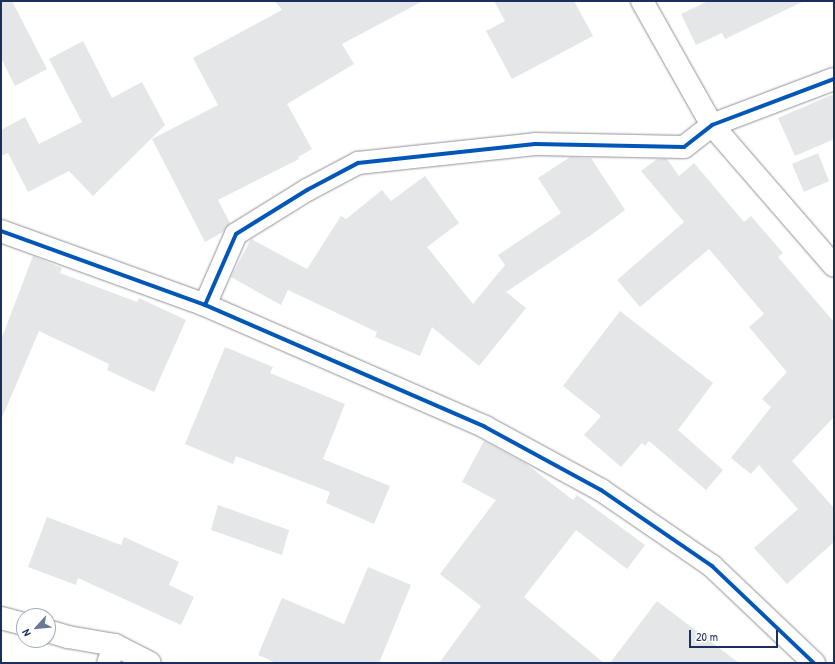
<!DOCTYPE html>
<html>
<head>
<meta charset="utf-8">
<style>
  body { margin:0 }
  #map { position:relative; width:835px; height:664px; overflow:hidden; background:#fff; font-family:"Patrick Hand",sans-serif }
  div>[style] { position:absolute }
  .building>* { inset:0; background:#e5e6e8 }
  .roads { filter:drop-shadow(0 0 1px #8e929a) drop-shadow(0 0 1px #8e929a) }
  .minor>* { height:22px; margin:-11px; padding:0 11px; transform-origin:11px; border-radius:11px; background:#fff }
  .cycleway>* { height:4px; margin:-2px; padding:0 2px; transform-origin:2px; border-radius:2px; background:#0057b8 }
  span { translate:-50% -50%; white-space:nowrap; text-align:center; line-height:1.15; -webkit-text-stroke:3px #fff; paint-order:stroke }
  .frame { position:absolute; inset:0; border:2px solid #1b2f5e; pointer-events:none }
  .north { position:absolute; left:16px; top:608px; width:40px; height:40px; box-sizing:border-box; background:#fff; border:1px solid #a4acbf; border-radius:50%; rotate:243deg; font-size:11px; font-weight:700; line-height:16px; text-align:center; color:#1b2f5e }
  .north::after { content:''; display:block; margin:auto; width:14px; height:18px; background:#6b7896; clip-path:polygon(50% 0,100% 100%,50% 72%,0 100%) }
  .scale { position:absolute; left:689px; top:630px; width:89px; height:18px; box-sizing:border-box; border:2px solid #1b2f5e; border-top:0; padding-left:5px; font-size:12px; line-height:14px; white-space:nowrap; color:#1b2f5e; -webkit-text-stroke:3px #fff; paint-order:stroke }
</style>
</head>
<body>
<div id="map">
  <div class="building">
    <div style="clip-path:polygon(1px 1px,12px 1px,47px 69px,15px 86px,1px 58px)"></div>
    <div style="clip-path:polygon(275px 1px,423px 1px,342px 44px,354px 64px,287px 104px,312px 149px,298px 157px,299px 159px,218px 200px,230px 223px,223px 232px,205px 242px,152px 139px,218px 105px,193px 58px,282px 10px)"></div>
    <div style="clip-path:polygon(494px 1px,574px 1px,593px 36px,512px 79px,486px 31px,505px 21px)"></div>
    <div style="clip-path:polygon(708px 1px,804px 1px,725px 39px,722px 33px,696px 45px,681px 14px)"></div>
    <div style="clip-path:polygon(83px 41px,112px 98px,142px 82px,165px 125px,93px 196px,69px 171px,28px 192px,8px 153px,1px 156px,1px 130px,25px 117px,39px 144px,82px 122px,49px 59px)"></div>
    <div style="clip-path:polygon(834px 94px,834px 139px,795px 156px,778px 118px)"></div>
    <div style="clip-path:polygon(818px 153px,829px 181px,804px 192px,792px 164px)"></div>
    <div style="clip-path:polygon(570px 157px,591px 158px,625px 210px,591px 235px,506px 292px,526px 308px,479px 366px,432px 327px,420px 356px,375px 337px,377px 332px,288px 290px,281px 305px,231px 277px,251px 239px,307px 269px,341px 216px,346px 219px,382px 190px,391px 201px,425px 176px,459px 223px,427px 247px,473px 304px,505px 265px,498px 255px,561px 213px,538px 178px)"></div>
    <div style="clip-path:polygon(657px 159px,667px 159px,679px 176px,694px 163px,744px 222px,751px 216px,783px 253px,778px 257px,834px 322px,834px 417px,792px 461px,834px 508px,834px 542px,787px 584px,754px 548px,798px 509px,759px 465px,751px 474px,731px 458px,771px 407px,762px 399px,787px 372px,749px 327px,764px 314px,709px 249px,640px 307px,617px 280px,684px 222px,641px 171px)"></div>
    <div style="clip-path:polygon(33px 256px,62px 268px,60px 273px,137px 302px,139px 298px,186px 320px,154px 392px,107px 370px,109px 364px,39px 331px,1px 420px,1px 340px)"></div>
    <div style="clip-path:polygon(620px 311px,713px 383px,678px 430px,723px 470px,706px 490px,649px 441px,645px 446px,642px 443px,621px 467px,584px 435px,601px 416px,563px 386px)"></div>
    <div style="clip-path:polygon(225px 347px,273px 367px,270px 373px,345px 404px,323px 459px,390px 486px,374px 524px,326px 503px,330px 492px,236px 456px,233px 464px,185px 444px)"></div>
    <div style="clip-path:polygon(484px 441px,525px 463px,573px 500px,577px 495px,645px 545px,627px 569px,576px 530px,524px 597px,604px 663px,439px 663px,481px 606px,440px 574px,496px 500px,462px 482px)"></div>
    <div style="clip-path:polygon(218px 505px,289px 530px,282px 555px,211px 530px)"></div>
    <div style="clip-path:polygon(47px 517px,121px 545px,124px 537px,179px 562px,169px 585px,194px 597px,181px 625px,78px 578px,76px 585px,28px 567px)"></div>
    <div style="clip-path:polygon(368px 567px,411px 585px,379px 663px,276px 663px,258px 655px,282px 598px,344px 624px)"></div>
    <div style="clip-path:polygon(657px 601px,739px 663px,610px 663px)"></div>
  </div>
  <div class="roads">
    <div class="minor">
      <div style="left:642px;top:1px;width:142px;rotate:60.6deg"></div>
      <div style="left:712px;top:125px;width:186px;rotate:49.1deg"></div>
      <div style="left:1px;top:231px;width:217px;rotate:19.9deg"></div>
      <div style="left:205px;top:305px;width:305px;rotate:23.5deg"></div>
      <div style="left:485px;top:427px;width:132px;rotate:28.5deg"></div>
      <div style="left:601px;top:490px;width:135px;rotate:34.4deg"></div>
      <div style="left:712px;top:566px;width:141px;rotate:43.6deg"></div>
      <div style="left:205px;top:305px;width:77px;rotate:-66.4deg"></div>
      <div style="left:236px;top:234px;width:84px;rotate:-31.8deg"></div>
      <div style="left:307px;top:190px;width:58px;rotate:-27.9deg"></div>
      <div style="left:358px;top:163px;width:178px;rotate:-6.1deg"></div>
      <div style="left:535px;top:144px;width:149px;rotate:1.2deg"></div>
      <div style="left:684px;top:147px;width:36px;rotate:-38deg"></div>
      <div style="left:712px;top:125px;width:130px;rotate:-20.7deg"></div>
      <div style="left:1px;top:618px;width:24px;rotate:15deg"></div>
      <div style="left:48px;top:631px;width:21px;rotate:17deg"></div>
      <div style="left:68px;top:637px;width:48px;rotate:9.7deg"></div>
      <div style="left:115px;top:645px;width:39px;rotate:27deg"></div>
      <div style="left:108px;top:663px;width:19px;rotate:-69deg"></div>
    </div>
  </div>
  <div class="cycleway">
    <div style="left:1px;top:231px;width:217px;rotate:19.9deg"></div>
    <div style="left:205px;top:305px;width:305px;rotate:23.5deg"></div>
    <div style="left:485px;top:427px;width:132px;rotate:28.5deg"></div>
    <div style="left:601px;top:490px;width:135px;rotate:34.4deg"></div>
    <div style="left:712px;top:566px;width:141px;rotate:43.6deg"></div>
    <div style="left:205px;top:305px;width:77px;rotate:-66.4deg"></div>
    <div style="left:236px;top:234px;width:84px;rotate:-31.8deg"></div>
    <div style="left:307px;top:190px;width:58px;rotate:-27.9deg"></div>
    <div style="left:358px;top:163px;width:178px;rotate:-6.1deg"></div>
    <div style="left:535px;top:144px;width:149px;rotate:1.2deg"></div>
    <div style="left:684px;top:147px;width:36px;rotate:-38deg"></div>
    <div style="left:712px;top:125px;width:130px;rotate:-20.7deg"></div>
  </div>
  <div class="frame"></div>
  <div class="north">N</div>
  <div class="scale">20 m</div>
</div>
</body>
</html>
